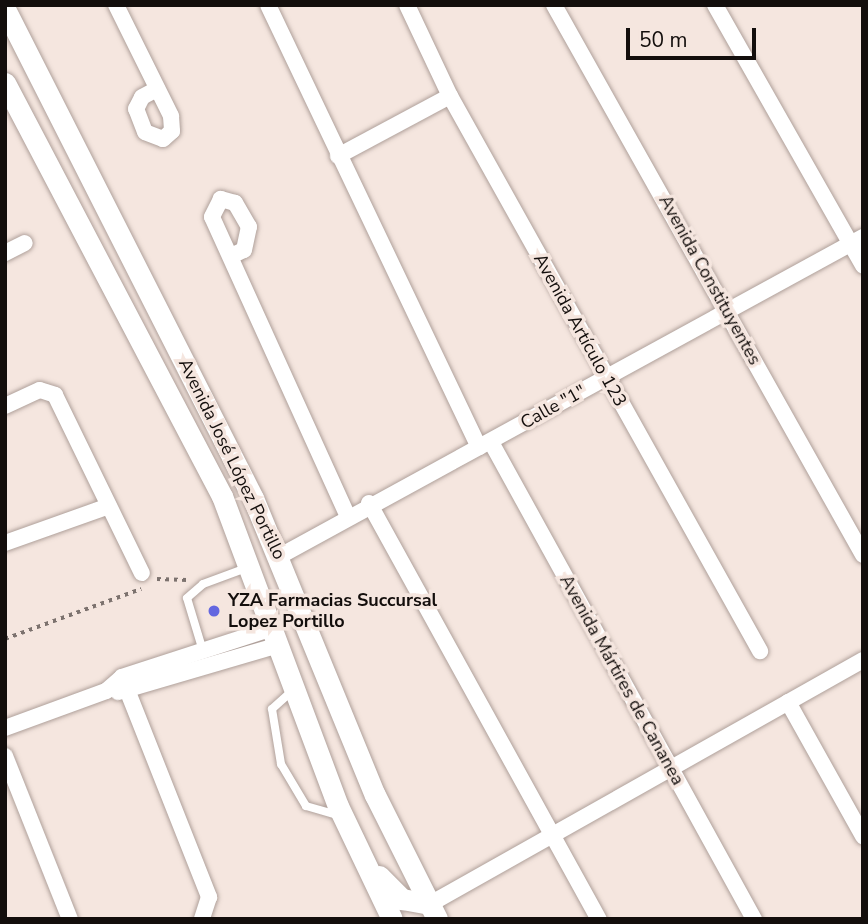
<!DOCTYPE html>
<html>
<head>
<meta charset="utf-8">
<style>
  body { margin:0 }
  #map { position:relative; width:868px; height:924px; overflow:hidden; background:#f5e6df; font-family:"Nunito Sans",sans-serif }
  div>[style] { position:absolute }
  .path>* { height:3.5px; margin-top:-1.75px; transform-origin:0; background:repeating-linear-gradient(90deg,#7c726e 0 3.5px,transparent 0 8.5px) }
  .roads { filter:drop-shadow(0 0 2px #afa09a) drop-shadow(0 0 2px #afa09a) }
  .lane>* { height:8px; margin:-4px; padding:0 4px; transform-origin:4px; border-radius:4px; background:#fff }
  .street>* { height:16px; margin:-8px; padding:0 8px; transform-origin:8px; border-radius:8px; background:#fff }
  .secondary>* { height:21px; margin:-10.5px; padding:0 10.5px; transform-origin:10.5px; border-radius:10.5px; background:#fff }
  .dots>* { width:19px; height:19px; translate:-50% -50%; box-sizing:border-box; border:4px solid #f5e6df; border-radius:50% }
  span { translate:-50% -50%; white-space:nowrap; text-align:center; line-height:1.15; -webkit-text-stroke:7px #f5e6df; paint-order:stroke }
  .street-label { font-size:18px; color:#130e0c }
  .poi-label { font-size:18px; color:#130e0c; font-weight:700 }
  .left { translate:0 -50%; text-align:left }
  .frame { position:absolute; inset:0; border:7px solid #130e0c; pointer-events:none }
  .scale { position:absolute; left:626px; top:28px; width:130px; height:32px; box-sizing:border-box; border:4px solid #130e0c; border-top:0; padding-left:9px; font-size:21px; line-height:24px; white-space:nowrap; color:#130e0c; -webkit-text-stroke:5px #f5e6df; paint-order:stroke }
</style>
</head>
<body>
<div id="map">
  <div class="path">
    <div style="left:157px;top:579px;width:30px;rotate:2deg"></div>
    <div style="left:5px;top:639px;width:145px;rotate:-20.2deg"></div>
  </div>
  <div class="roads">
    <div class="lane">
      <div style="left:203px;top:651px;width:55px;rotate:-106.8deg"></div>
      <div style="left:187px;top:598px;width:21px;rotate:-41deg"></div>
      <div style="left:203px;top:584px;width:49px;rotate:-20.3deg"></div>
      <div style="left:292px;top:691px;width:27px;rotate:138deg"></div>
      <div style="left:272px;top:709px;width:56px;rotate:80.7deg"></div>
      <div style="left:281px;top:764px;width:49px;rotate:59.2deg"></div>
      <div style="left:306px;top:806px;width:33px;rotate:16deg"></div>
    </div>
    <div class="street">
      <div style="left:116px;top:5px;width:124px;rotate:63.6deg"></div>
      <div style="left:171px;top:116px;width:15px;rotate:86deg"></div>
      <div style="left:172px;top:131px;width:12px;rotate:138deg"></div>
      <div style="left:163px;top:139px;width:19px;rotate:-159deg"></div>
      <div style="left:145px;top:132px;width:25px;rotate:-111deg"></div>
      <div style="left:136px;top:109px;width:13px;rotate:-63deg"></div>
      <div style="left:142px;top:97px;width:17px;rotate:-28deg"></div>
      <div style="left:268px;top:5px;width:490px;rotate:64.5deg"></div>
      <div style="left:407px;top:5px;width:101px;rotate:64.7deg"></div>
      <div style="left:450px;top:96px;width:636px;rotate:60.81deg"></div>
      <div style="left:554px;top:5px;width:631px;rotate:60.67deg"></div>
      <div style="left:715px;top:5px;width:300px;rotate:60.4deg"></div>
      <div style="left:338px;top:156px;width:127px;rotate:-28.2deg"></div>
      <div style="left:5px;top:253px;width:22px;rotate:-27deg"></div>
      <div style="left:231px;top:256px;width:14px;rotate:-25deg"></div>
      <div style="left:244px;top:250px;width:24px;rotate:-78deg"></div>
      <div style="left:249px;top:227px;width:28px;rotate:-120deg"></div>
      <div style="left:235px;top:203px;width:15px;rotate:-164deg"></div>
      <div style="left:221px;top:199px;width:20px;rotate:117deg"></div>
      <div style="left:212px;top:217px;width:327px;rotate:65.6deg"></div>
      <div style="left:5px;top:406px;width:38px;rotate:-25deg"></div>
      <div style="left:40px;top:390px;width:16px;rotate:18deg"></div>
      <div style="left:55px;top:395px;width:198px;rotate:64deg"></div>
      <div style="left:491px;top:442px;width:545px;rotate:61.13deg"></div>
      <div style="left:369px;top:503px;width:475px;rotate:61.1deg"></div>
      <div style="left:5px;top:543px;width:110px;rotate:-19.6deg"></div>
      <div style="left:280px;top:556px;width:665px;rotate:-28.69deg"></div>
      <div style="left:122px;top:677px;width:237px;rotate:68.4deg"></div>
      <div style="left:209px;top:897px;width:23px;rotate:108deg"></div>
      <div style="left:118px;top:692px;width:168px;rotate:-16.3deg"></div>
      <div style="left:788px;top:702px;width:154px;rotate:60.8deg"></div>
      <div style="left:5px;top:728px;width:108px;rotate:-20.1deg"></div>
      <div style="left:106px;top:691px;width:21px;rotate:-41deg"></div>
      <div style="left:122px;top:677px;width:159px;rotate:-18deg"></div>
      <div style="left:5px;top:756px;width:175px;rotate:68.3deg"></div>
      <div style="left:430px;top:904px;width:497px;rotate:-29.4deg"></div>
    </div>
    <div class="secondary">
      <div style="left:5px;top:9px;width:548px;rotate:63.11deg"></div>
      <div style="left:253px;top:498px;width:321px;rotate:67.7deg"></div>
      <div style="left:375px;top:795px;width:139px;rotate:63.4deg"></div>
      <div style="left:5px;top:83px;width:467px;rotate:62.3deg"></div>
      <div style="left:222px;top:496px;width:331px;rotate:69.5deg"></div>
      <div style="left:338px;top:806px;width:125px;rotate:64.5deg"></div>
      <div style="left:379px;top:876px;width:33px;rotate:45deg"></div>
      <div style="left:402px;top:899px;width:28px;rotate:10deg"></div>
    </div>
  </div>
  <div class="dots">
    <div style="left:214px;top:611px;background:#6467e0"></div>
  </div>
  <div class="street-label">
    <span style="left:710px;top:280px;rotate:61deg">Avenida Constituyentes</span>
    <span style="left:580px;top:330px;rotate:61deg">Avenida Artículo 123</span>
    <span style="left:553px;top:407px;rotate:-29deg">Calle "1"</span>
    <span style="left:232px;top:459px;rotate:64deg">Avenida José López Portillo</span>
    <span style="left:622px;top:680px;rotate:61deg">Avenida Mártires de Cananea</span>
  </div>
  <div class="poi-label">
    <span class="left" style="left:228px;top:611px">YZA Farmacias Succursal<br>Lopez Portillo</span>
  </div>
  <div class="frame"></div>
  <div class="scale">50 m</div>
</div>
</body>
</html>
